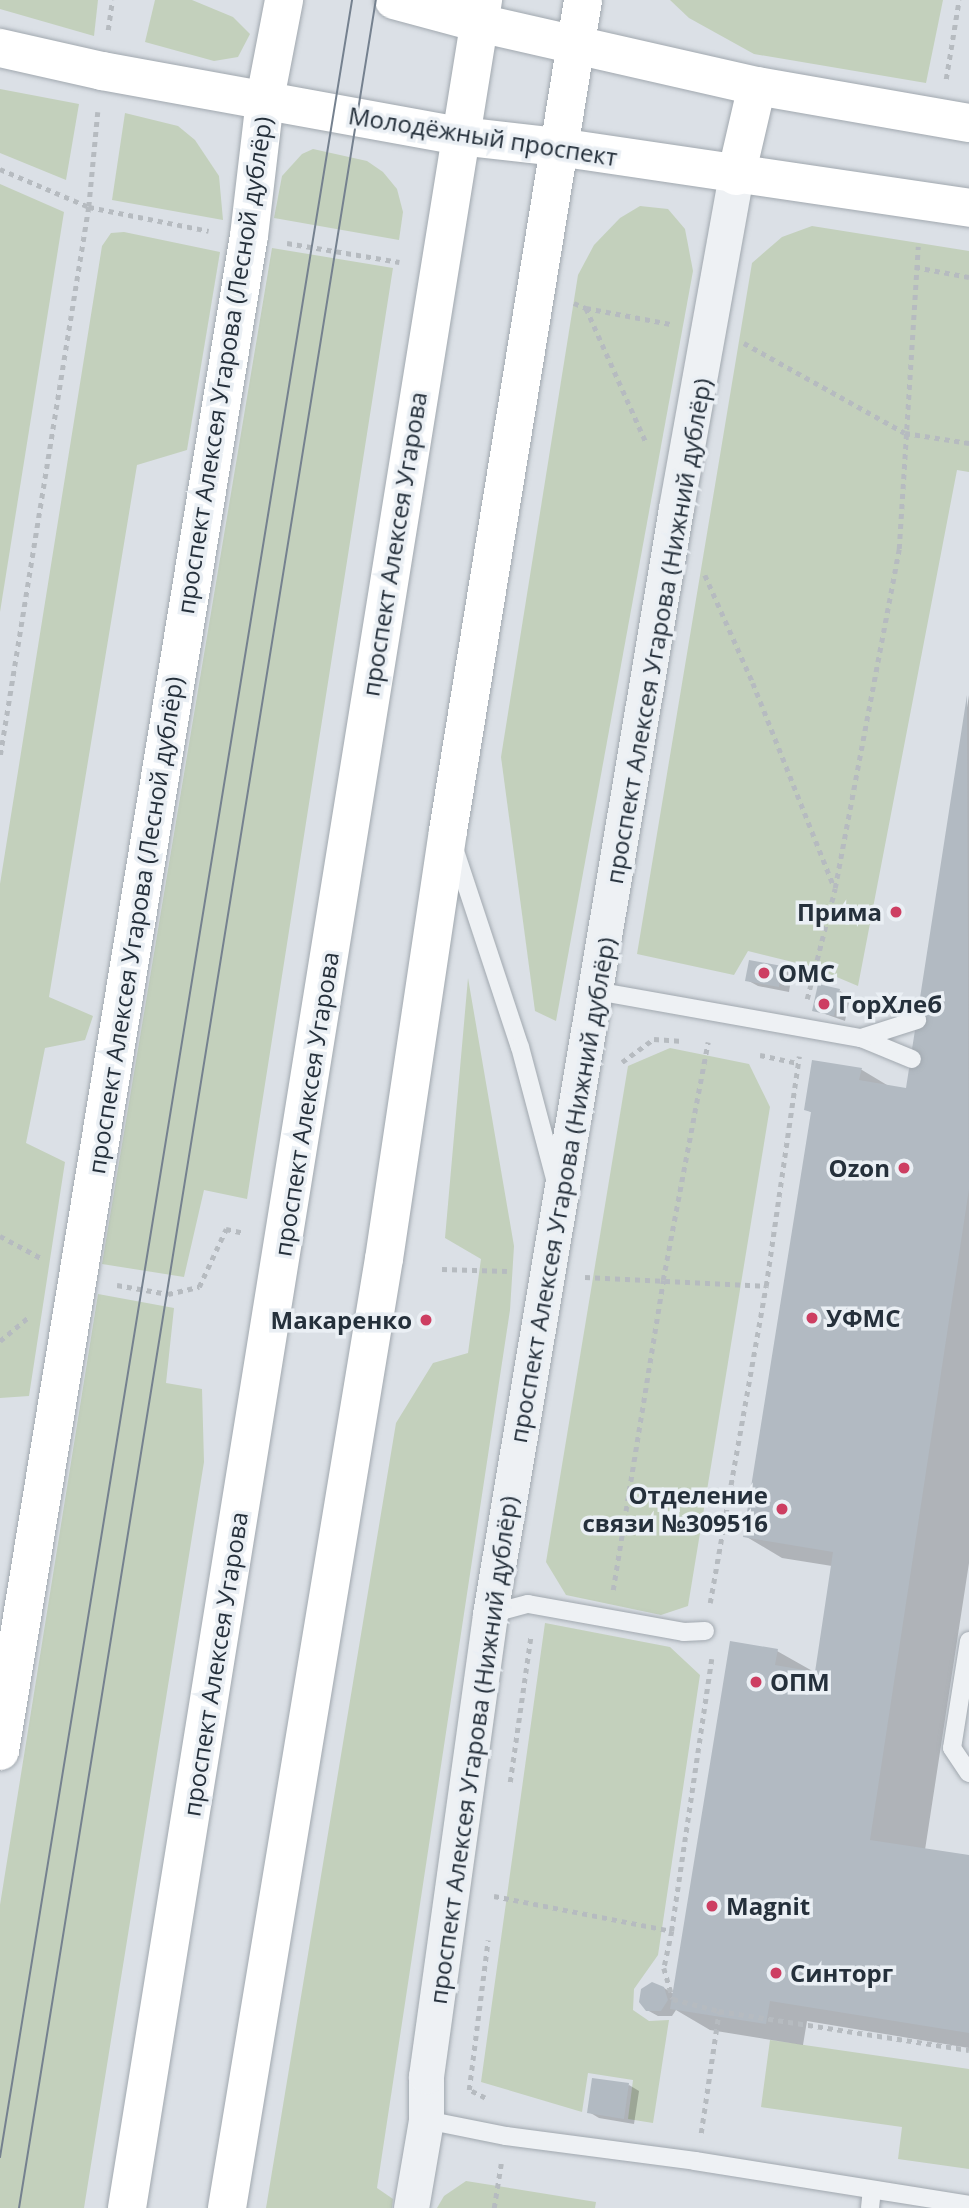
<!DOCTYPE html>
<html>
<head>
<meta charset="utf-8">
<style>
  body { margin:0 }
  #map { position:relative; width:969px; height:2208px; overflow:hidden; background:#dbe0e6; font-family:"Open Sans",sans-serif }
  div>[style] { position:absolute }
  .green>* { inset:0; background:#c3d0bc }
  .shadow>* { inset:0; background:#0003 }
  .building>* { inset:0; background:#b2bac2 }
  .path>* { height:4.5px; margin-top:-2.25px; transform-origin:0; background:repeating-linear-gradient(90deg,#b6bbc0 0 5px,transparent 0 10px) }
  .roads { filter:drop-shadow(0 0 2px #a1a8af) drop-shadow(0 0 2px #a1a8af) }
  .lane>* { height:18px; margin:-9px; padding:0 9px; transform-origin:9px; border-radius:9px; background:#eef1f4 }
  .street>* { height:35px; margin:-17.5px; padding:0 17.5px; transform-origin:17.5px; border-radius:17.5px; background:#eef1f4 }
  .secondary>* { height:38px; margin:-19px; padding:0 19px; transform-origin:19px; border-radius:19px; background:#fff }
  .primary>* { height:38px; margin:-19px; padding:0 19px; transform-origin:19px; border-radius:19px; background:#fff }
  .tram>* { height:2px; margin:-1px; padding:0 1px; transform-origin:1px; border-radius:1px; background:#75818f }
  .dots>* { width:19px; height:19px; translate:-50% -50%; box-sizing:border-box; border:4px solid #eaeff4; border-radius:50% }
  span { translate:-50% -50%; white-space:nowrap; text-align:center; line-height:1.15; -webkit-text-stroke:7px #eaeff4; paint-order:stroke }
  .street-label { font-size:24px; color:#25303b }
  .poi-label { font-size:24px; color:#25303b; font-weight:700 }
  .right { translate:-100% -50%; text-align:right }
  .left { translate:0 -50%; text-align:left }
</style>
</head>
<body>
<div id="map">
  <div class="green">
    <div style="clip-path:polygon(0 0,98px 0,94px 36px,0 9px)"></div>
    <div style="clip-path:polygon(155px 0,192px 0,233px 17px,250px 34px,238px 57px,214px 61px,145px 42px)"></div>
    <div style="clip-path:polygon(670px 0,943px 0,926px 83px,754px 54px,689px 18px)"></div>
    <div style="clip-path:polygon(0 89px,79px 104px,66px 180px,0 153px)"></div>
    <div style="clip-path:polygon(125px 113px,178px 126px,195px 140px,219px 176px,223px 220px,112px 200px)"></div>
    <div style="clip-path:polygon(313px 149px,367px 161px,383px 172px,397px 189px,403px 212px,399px 240px,274px 218px,282px 176px,302px 154px)"></div>
    <div style="clip-path:polygon(0 184px,64px 212px,0 612px)"></div>
    <div style="clip-path:polygon(640px 206px,668px 209px,685px 229px,693px 271px,556px 1021px,535px 1011px,501px 757px,578px 275px,594px 245px,620px 218px)"></div>
    <div style="clip-path:polygon(812px 226px,969px 251px,969px 472px,957px 470px,858px 986px,813px 967px,748px 951px,734px 975px,637px 954px,752px 263px,782px 237px)"></div>
    <div style="clip-path:polygon(124px 232px,220px 252px,187px 450px,137px 465px,49px 997px,93px 1016px,85px 1040px,45px 1048px,26px 1143px,65px 1162px,29px 1396px,0 1398px,0 884px,102px 246px,111px 233px)"></div>
    <div style="clip-path:polygon(272px 248px,393px 268px,247px 1199px,204px 1190px,184px 1277px,102px 1264px)"></div>
    <div style="clip-path:polygon(468px 978px,514px 1246px,510px 1310px,377px 2188px,393px 2199px,392px 2208px,266px 2208px,396px 1423px,433px 1363px,468px 1353px,481px 1259px,445px 1238px)"></div>
    <div style="clip-path:polygon(670px 1048px,749px 1064px,770px 1107px,688px 1606px,661px 1615px,566px 1595px,546px 1562px,628px 1066px)"></div>
    <div style="clip-path:polygon(98px 1294px,174px 1308px,166px 1383px,202px 1389px,204px 1462px,84px 2208px,0 2208px,0 1905px)"></div>
    <div style="clip-path:polygon(545px 1623px,670px 1647px,700px 1675px,658px 1955px,634px 1989px,633px 2010px,649px 2021px,669px 2020px,653px 2123px,628px 2119px,633px 2080px,588px 2073px,582px 2112px,481px 2082px)"></div>
    <div style="clip-path:polygon(770px 2040px,969px 2069px,969px 2169px,898px 2159px,902px 2127px,761px 2107px)"></div>
    <div style="clip-path:polygon(466px 2181px,596px 2202px,595px 2208px,437px 2208px,444px 2196px)"></div>
  </div>
  <div class="shadow">
    <div style="clip-path:polygon(969px 695px,969px 1563px,925px 1850px,969px 1857px,969px 2048px,807px 2021px,803px 2045px,710px 2030px,676px 2010px,672px 2016px,658px 2016px,647px 2010px,664px 1988px,674px 1994px,777px 1651px,816px 1673px,832px 1566px,782px 1558px,745px 1536px,813px 1113px,805px 1109px,814px 1062px,862px 1070px,892px 1088px,907px 1090px)"></div>
    <div style="clip-path:polygon(782px 967px,792px 973px,789px 992px,758px 986px,747px 980px)"></div>
    <div style="clip-path:polygon(840px 991px,850px 997px,845px 1021px,814px 1010px)"></div>
    <div style="clip-path:polygon(629px 2085px,639px 2091px,634px 2124px,599px 2118px,589px 2112px)"></div>
  </div>
  <div class="building">
    <div style="clip-path:polygon(967px 695px,969px 1189px,870px 1840px,969px 1855px,969px 2033px,770px 2001px,766px 2024px,670px 2009px,730px 1641px,778px 1649px,775px 1665px,815px 1672px,833px 1552px,743px 1537px,811px 1112px,804px 1110px,812px 1060px,862px 1068px,859px 1080px,906px 1088px)"></div>
    <div style="clip-path:polygon(749px 960px,782px 966px,779px 987px,745px 981px)"></div>
    <div style="clip-path:polygon(818px 984px,840px 989px,834px 1016px,812px 1011px)"></div>
    <div style="clip-path:polygon(652px 1982px,664px 1987px,668px 2000px,661px 2011px,646px 2011px,639px 2002px,641px 1989px)"></div>
    <div style="clip-path:polygon(592px 2078px,629px 2083px,624px 2119px,587px 2113px)"></div>
  </div>
  <div class="path">
    <div style="left:108px;top:30px;width:30px;rotate:-82deg"></div>
    <div style="left:946px;top:79px;width:80px;rotate:-80.7deg"></div>
    <div style="left:98px;top:112px;width:95px;rotate:95.4deg"></div>
    <div style="left:89px;top:207px;width:122px;rotate:11.3deg"></div>
    <div style="left:0;top:169px;width:97px;rotate:23.1deg"></div>
    <div style="left:89px;top:207px;width:559px;rotate:99.16deg"></div>
    <div style="left:287px;top:243px;width:114px;rotate:9.6deg"></div>
    <div style="left:915px;top:267px;width:55px;rotate:10.5deg"></div>
    <div style="left:574px;top:303px;width:13px;rotate:23deg"></div>
    <div style="left:586px;top:308px;width:86px;rotate:10.7deg"></div>
    <div style="left:586px;top:308px;width:147px;rotate:65.9deg"></div>
    <div style="left:744px;top:343px;width:184px;rotate:29.2deg"></div>
    <div style="left:905px;top:433px;width:65px;rotate:8.9deg"></div>
    <div style="left:705px;top:575px;width:118px;rotate:66deg"></div>
    <div style="left:753px;top:683px;width:219px;rotate:68.3deg"></div>
    <div style="left:807px;top:999px;width:114px;rotate:-75.8deg"></div>
    <div style="left:835px;top:888px;width:345px;rotate:-79.3deg"></div>
    <div style="left:899px;top:549px;width:303px;rotate:-86.4deg"></div>
    <div style="left:760px;top:1055px;width:39px;rotate:12deg"></div>
    <div style="left:622px;top:1062px;width:39px;rotate:-36deg"></div>
    <div style="left:654px;top:1039px;width:29px;rotate:4deg"></div>
    <div style="left:0;top:1236px;width:47px;rotate:28.2deg"></div>
    <div style="left:442px;top:1269px;width:65px;rotate:1.8deg"></div>
    <div style="left:585px;top:1277px;width:181px;rotate:2.8deg"></div>
    <div style="left:117px;top:1285px;width:52px;rotate:10deg"></div>
    <div style="left:168px;top:1294px;width:32px;rotate:-13deg"></div>
    <div style="left:199px;top:1287px;width:64px;rotate:-65deg"></div>
    <div style="left:226px;top:1229px;width:19px;rotate:12deg"></div>
    <div style="left:0;top:1341px;width:39px;rotate:-40deg"></div>
    <div style="left:613px;top:1590px;width:314px;rotate:-80.8deg"></div>
    <div style="left:663px;top:1280px;width:242px;rotate:-79.3deg"></div>
    <div style="left:710px;top:1603px;width:322px;rotate:-80deg"></div>
    <div style="left:766px;top:1286px;width:232px;rotate:-81.8deg"></div>
    <div style="left:712px;top:1659px;width:275px;rotate:98.4deg"></div>
    <div style="left:672px;top:1931px;width:38px;rotate:102deg"></div>
    <div style="left:664px;top:1968px;width:32px;rotate:74deg"></div>
    <div style="left:673px;top:1999px;width:48px;rotate:14.6deg"></div>
    <div style="left:719px;top:2011px;width:253px;rotate:8.9deg"></div>
    <div style="left:510px;top:1782px;width:148px;rotate:-81.9deg"></div>
    <div style="left:494px;top:1896px;width:181px;rotate:11.1deg"></div>
    <div style="left:485px;top:2098px;width:18px;rotate:-153deg"></div>
    <div style="left:469px;top:2090px;width:151px;rotate:-82.8deg"></div>
    <div style="left:701px;top:2133px;width:123px;rotate:-81.6deg"></div>
    <div style="left:494px;top:2208px;width:45px;rotate:-81deg"></div>
  </div>
  <div class="roads">
    <div class="lane">
      <div style="left:455px;top:851px;width:206px;rotate:71.7deg"></div>
      <div style="left:520px;top:1047px;width:137px;rotate:75.1deg"></div>
      <div style="left:596px;top:991px;width:269px;rotate:10.1deg"></div>
      <div style="left:861px;top:1038px;width:55px;rotate:22.4deg"></div>
      <div style="left:861px;top:1038px;width:59px;rotate:-17.8deg"></div>
      <div style="left:490px;top:1614px;width:39px;rotate:-15deg"></div>
      <div style="left:528px;top:1604px;width:158px;rotate:10.2deg"></div>
      <div style="left:684px;top:1632px;width:21px;rotate:-3deg"></div>
      <div style="left:969px;top:1641px;width:108px;rotate:99deg"></div>
      <div style="left:952px;top:1748px;width:30px;rotate:56deg"></div>
      <div style="left:426px;top:2120px;width:82px;rotate:11.3deg"></div>
      <div style="left:506px;top:2136px;width:191px;rotate:7.5deg"></div>
      <div style="left:695px;top:2161px;width:278px;rotate:9.1deg"></div>
      <div style="left:870px;top:2208px;width:18px;rotate:-84deg"></div>
    </div>
    <div class="street">
      <div style="left:411px;top:2208px;width:89px;rotate:-80.3deg"></div>
      <div style="left:426px;top:2120px;width:44px;rotate:-90deg"></div>
      <div style="left:426px;top:2076px;width:466px;rotate:-82.1deg"></div>
      <div style="left:490px;top:1614px;width:1122px;rotate:-80.45deg"></div>
      <div style="left:676px;top:508px;width:337px;rotate:-79.8deg"></div>
    </div>
    <div class="secondary">
      <div style="left:394px;top:0;width:88px;rotate:15.1deg"></div>
      <div style="left:0;top:48px;width:105px;rotate:12.7deg"></div>
      <div style="left:102px;top:71px;width:364px;rotate:10.3deg"></div>
      <div style="left:0;top:1751px;width:1535px;rotate:-80.67deg"></div>
      <div style="left:249px;top:236px;width:138px;rotate:-83.3deg"></div>
      <div style="left:265px;top:99px;width:101px;rotate:-79.1deg"></div>
    </div>
    <div class="primary">
      <div style="left:479px;top:23px;width:285px;rotate:12.8deg"></div>
      <div style="left:757px;top:86px;width:215px;rotate:9.9deg"></div>
      <div style="left:460px;top:136px;width:99px;rotate:6.4deg"></div>
      <div style="left:558px;top:147px;width:416px;rotate:8.4deg"></div>
      <div style="left:736px;top:176px;width:92px;rotate:-76.9deg"></div>
      <div style="left:127px;top:2208px;width:2237px;rotate:-80.84deg"></div>
      <div style="left:227px;top:2208px;width:962px;rotate:-80.61deg"></div>
      <div style="left:384px;top:1259px;width:433px;rotate:-81.5deg"></div>
      <div style="left:448px;top:831px;width:842px;rotate:-80.77deg"></div>
    </div>
  </div>
  <div class="tram">
    <div style="left:0;top:2157px;width:2186px;rotate:-80.73deg"></div>
    <div style="left:19px;top:2208px;width:2237px;rotate:-80.82deg"></div>
  </div>
  <div class="dots">
    <div style="left:896px;top:912px;background:#cd3e62"></div>
    <div style="left:764px;top:973px;background:#cd3e62"></div>
    <div style="left:824px;top:1004px;background:#cd3e62"></div>
    <div style="left:904px;top:1168px;background:#cd3e62"></div>
    <div style="left:812px;top:1318px;background:#cd3e62"></div>
    <div style="left:426px;top:1320px;background:#cd3e62"></div>
    <div style="left:782px;top:1509px;background:#cd3e62"></div>
    <div style="left:756px;top:1682px;background:#cd3e62"></div>
    <div style="left:712px;top:1906px;background:#cd3e62"></div>
    <div style="left:776px;top:1973px;background:#cd3e62"></div>
  </div>
  <div class="street-label">
    <span style="left:483px;top:136px;rotate:9deg">Молодёжный проспект</span>
    <span style="left:224px;top:365px;rotate:-81deg">проспект Алексея Угарова (Лесной дублёр)</span>
    <span style="left:394px;top:544px;rotate:-81deg">проспект Алексея Угарова</span>
    <span style="left:658px;top:631px;rotate:-80deg">проспект Алексея Угарова (Нижний дублёр)</span>
    <span style="left:135px;top:925px;rotate:-81deg">проспект Алексея Угарова (Лесной дублёр)</span>
    <span style="left:306px;top:1104px;rotate:-81deg">проспект Алексея Угарова</span>
    <span style="left:562px;top:1190px;rotate:-80deg">проспект Алексея Угарова (Нижний дублёр)</span>
    <span style="left:215px;top:1664px;rotate:-81deg">проспект Алексея Угарова</span>
    <span style="left:473px;top:1750px;rotate:-82deg">проспект Алексея Угарова (Нижний дублёр)</span>
  </div>
  <div class="poi-label">
    <span class="right" style="left:882px;top:912px">Прима</span>
    <span class="left" style="left:778px;top:973px">ОМС</span>
    <span class="left" style="left:838px;top:1004px">ГорХлеб</span>
    <span class="right" style="left:890px;top:1168px">Ozon</span>
    <span class="left" style="left:826px;top:1318px">УФМС</span>
    <span class="right" style="left:412px;top:1320px">Макаренко</span>
    <span class="right" style="left:768px;top:1509px">Отделение<br>связи №309516</span>
    <span class="left" style="left:770px;top:1682px">ОПМ</span>
    <span class="left" style="left:726px;top:1906px">Magnit</span>
    <span class="left" style="left:790px;top:1973px">Синторг</span>
  </div>
</div>
</body>
</html>
